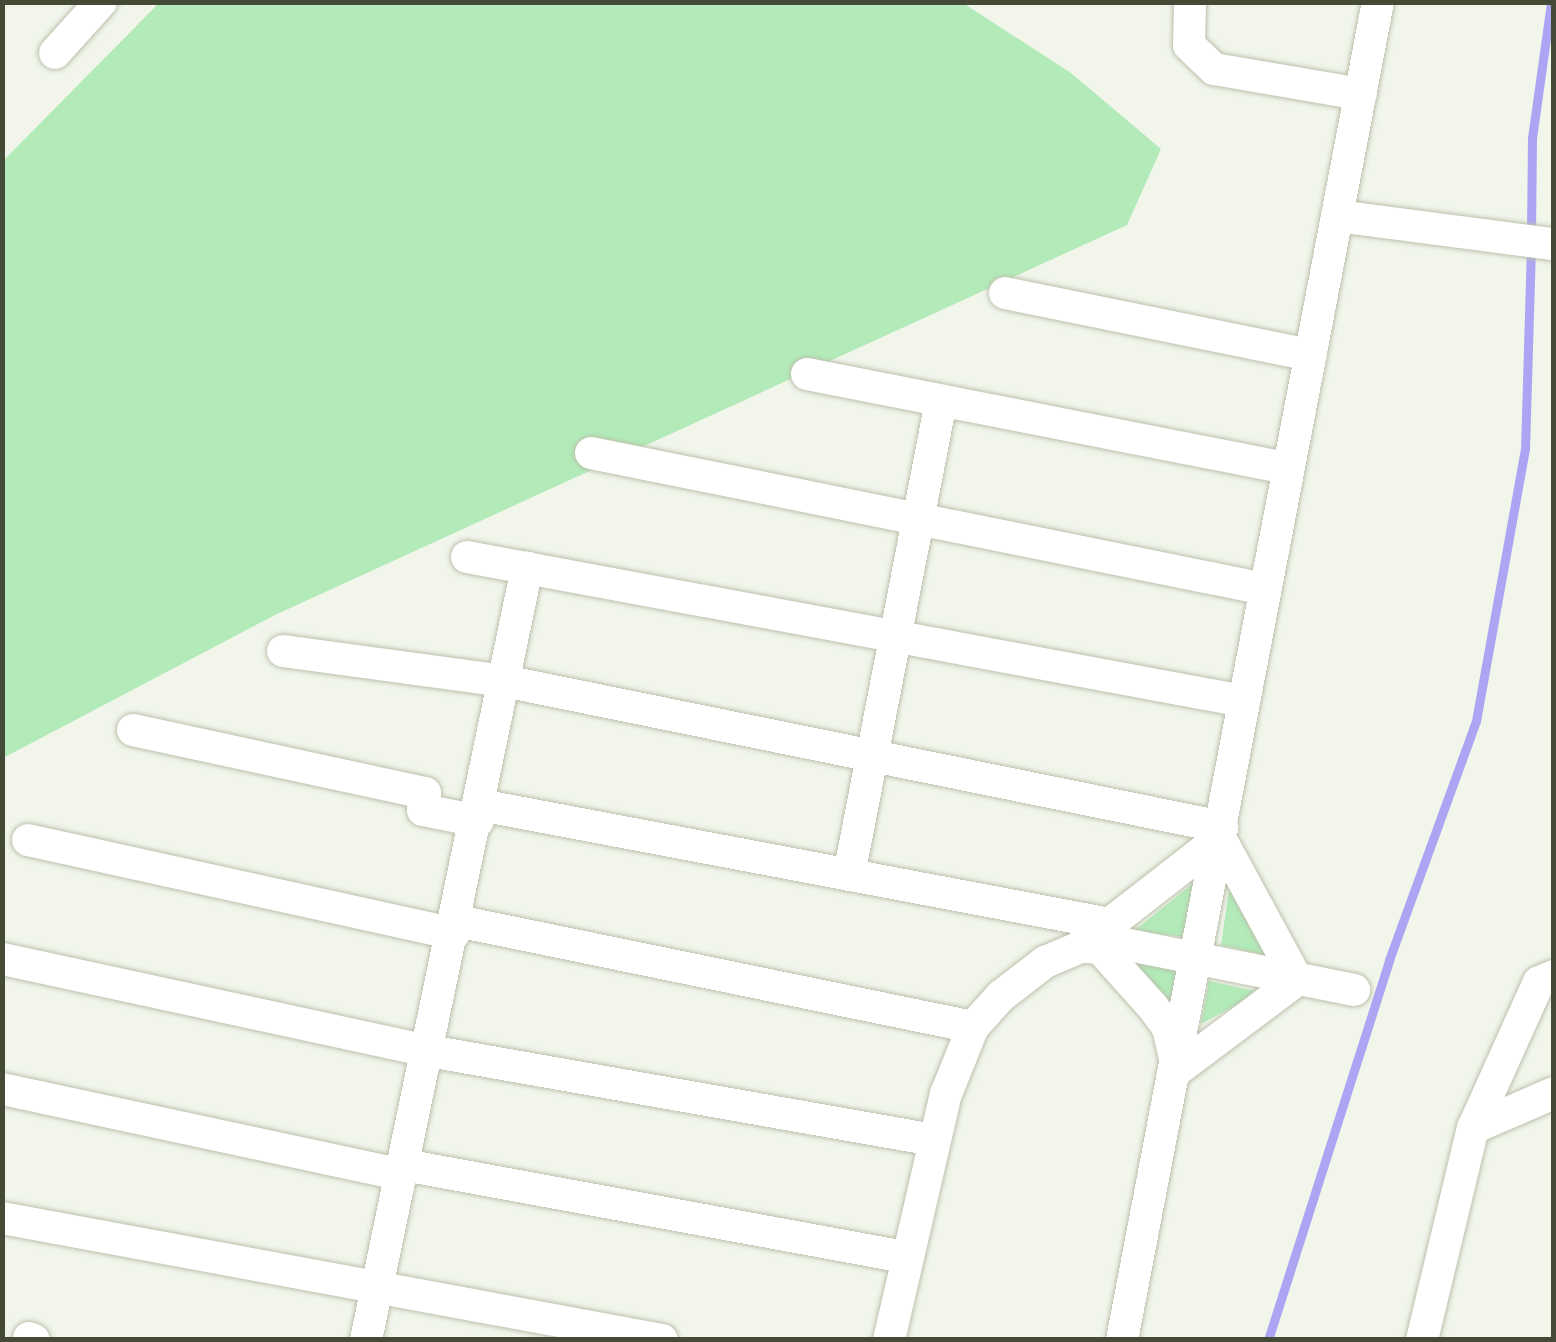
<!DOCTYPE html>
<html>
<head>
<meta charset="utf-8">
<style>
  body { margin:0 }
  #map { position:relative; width:1556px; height:1342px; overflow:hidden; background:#f1f5ea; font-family:"Fira Sans",sans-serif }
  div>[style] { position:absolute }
  .green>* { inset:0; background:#b2ebb9 }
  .stream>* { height:9px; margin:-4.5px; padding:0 4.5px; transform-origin:4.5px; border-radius:4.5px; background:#aca5f3 }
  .roads { filter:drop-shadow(0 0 2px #bbc1ac) drop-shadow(0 0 2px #bbc1ac) }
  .street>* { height:32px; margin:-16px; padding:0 16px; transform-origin:16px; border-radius:16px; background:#fff }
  span { translate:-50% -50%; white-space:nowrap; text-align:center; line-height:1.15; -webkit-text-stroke:8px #fff; paint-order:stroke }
  .frame { position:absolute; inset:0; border:5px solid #454a37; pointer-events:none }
</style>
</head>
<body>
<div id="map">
  <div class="green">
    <div style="clip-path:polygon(160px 2px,963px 3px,1071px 73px,1161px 149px,1127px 225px,275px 615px,3px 758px,2px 162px)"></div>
    <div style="clip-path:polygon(1202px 876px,1186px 937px,1134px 931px)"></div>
    <div style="clip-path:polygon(1230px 882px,1274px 957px,1221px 945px)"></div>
    <div style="clip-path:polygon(1128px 962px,1180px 971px,1171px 1016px)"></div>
    <div style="clip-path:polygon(1209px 981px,1260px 992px,1201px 1024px)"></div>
  </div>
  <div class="stream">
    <div style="left:1531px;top:233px;width:95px;rotate:-89.4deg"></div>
    <div style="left:1532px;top:138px;width:137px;rotate:-82deg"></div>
    <div style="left:1268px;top:1340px;width:399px;rotate:-72.3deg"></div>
    <div style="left:1389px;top:960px;width:254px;rotate:-70deg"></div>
    <div style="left:1476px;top:721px;width:276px;rotate:-79.8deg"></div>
    <div style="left:1525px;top:449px;width:200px;rotate:-88.3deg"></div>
  </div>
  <div class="roads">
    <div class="street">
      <div style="left:1190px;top:2px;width:43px;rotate:91.3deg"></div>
      <div style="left:1189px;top:45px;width:35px;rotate:44deg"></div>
      <div style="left:1214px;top:69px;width:149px;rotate:9.7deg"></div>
      <div style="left:55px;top:53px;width:69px;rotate:-48deg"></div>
      <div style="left:1337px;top:216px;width:219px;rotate:7.4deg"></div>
      <div style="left:1005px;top:293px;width:312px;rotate:11.5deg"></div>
      <div style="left:807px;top:374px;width:490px;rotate:11.1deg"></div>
      <div style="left:591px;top:453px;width:688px;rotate:11.41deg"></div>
      <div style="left:467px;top:557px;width:789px;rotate:10.51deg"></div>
      <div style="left:283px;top:651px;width:223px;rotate:7.7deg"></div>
      <div style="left:504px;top:681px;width:733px;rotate:11.49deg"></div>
      <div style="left:133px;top:730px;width:299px;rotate:12.2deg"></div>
      <div style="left:425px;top:793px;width:17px;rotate:97deg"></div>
      <div style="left:423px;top:810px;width:56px;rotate:11.3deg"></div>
      <div style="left:480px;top:805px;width:641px;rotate:10.7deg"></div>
      <div style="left:28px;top:840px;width:436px;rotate:12.4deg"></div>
      <div style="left:849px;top:875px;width:483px;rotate:-79deg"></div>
      <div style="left:457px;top:921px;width:527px;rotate:11.61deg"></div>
      <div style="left:1080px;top:947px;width:34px;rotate:-8deg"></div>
      <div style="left:1114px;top:942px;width:245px;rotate:11.3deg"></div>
      <div style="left:1085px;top:947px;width:15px;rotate:4deg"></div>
      <div style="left:1100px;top:948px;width:79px;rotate:48.1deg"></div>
      <div style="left:1153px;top:1007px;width:26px;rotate:54deg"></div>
      <div style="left:1168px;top:1028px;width:35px;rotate:77deg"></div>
      <div style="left:3px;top:959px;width:436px;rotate:12.2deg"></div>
      <div style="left:429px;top:1051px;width:513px;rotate:10deg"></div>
      <div style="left:1177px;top:1070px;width:150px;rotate:-36.9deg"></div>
      <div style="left:2px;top:1089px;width:409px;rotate:12.1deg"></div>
      <div style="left:1473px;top:1128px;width:160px;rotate:-65.7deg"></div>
      <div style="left:1539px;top:982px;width:16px;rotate:-22deg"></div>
      <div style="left:404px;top:1165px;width:509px;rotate:10.41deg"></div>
      <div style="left:2px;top:1218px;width:671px;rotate:10.47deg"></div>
      <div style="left:29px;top:1338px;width:5px;rotate:22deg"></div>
      <div style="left:366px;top:1340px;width:789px;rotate:-78.22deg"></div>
      <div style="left:889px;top:1340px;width:253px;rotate:-77deg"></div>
      <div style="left:946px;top:1094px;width:72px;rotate:-68.1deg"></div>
      <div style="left:973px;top:1027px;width:42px;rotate:-47.9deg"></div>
      <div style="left:1001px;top:996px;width:56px;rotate:-37.7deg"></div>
      <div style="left:1045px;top:962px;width:38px;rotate:-23deg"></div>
      <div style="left:1080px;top:947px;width:177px;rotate:-37.9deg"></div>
      <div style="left:1220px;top:838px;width:162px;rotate:61.5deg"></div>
      <div style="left:1122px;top:1340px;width:1362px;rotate:-79.17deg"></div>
      <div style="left:1422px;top:1340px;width:218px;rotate:-76.5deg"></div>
      <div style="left:1473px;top:1128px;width:88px;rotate:-23.4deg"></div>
    </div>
  </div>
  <div class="frame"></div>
</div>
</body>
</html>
